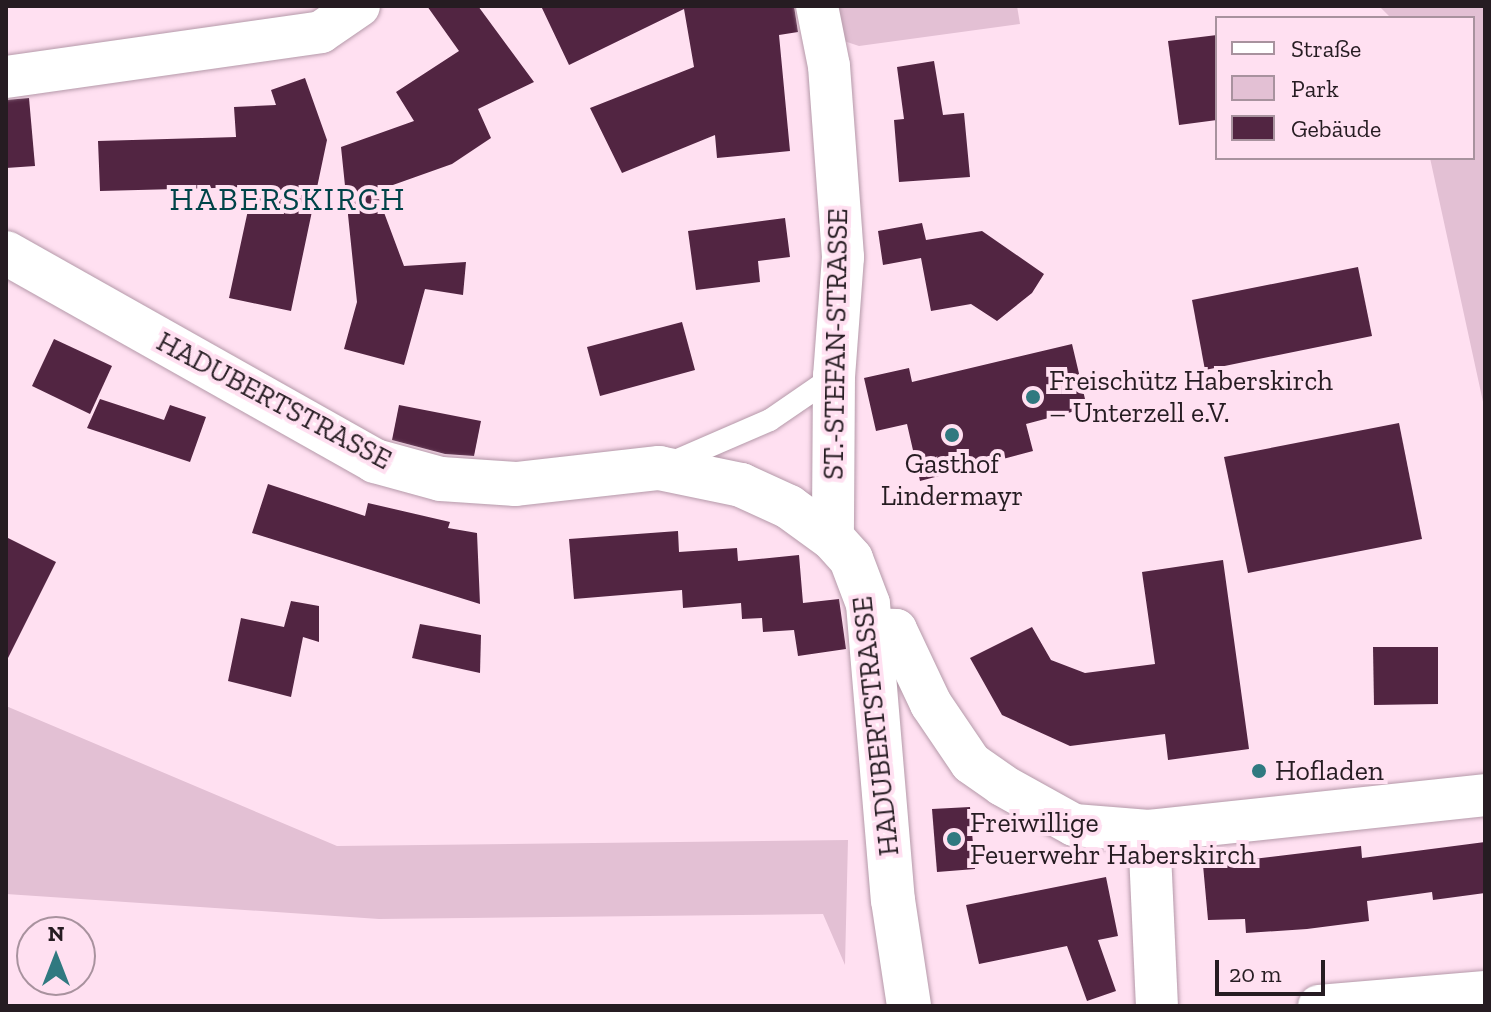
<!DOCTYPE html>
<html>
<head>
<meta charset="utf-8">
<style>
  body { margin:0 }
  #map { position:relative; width:1491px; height:1012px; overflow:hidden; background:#ffe0f1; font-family:"Zilla Slab",serif }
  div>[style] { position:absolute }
  .green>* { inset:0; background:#e3c0d4 }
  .building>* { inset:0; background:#522542 }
  .roads { filter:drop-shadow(0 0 2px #b599a9) drop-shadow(0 0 2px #b599a9) }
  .lane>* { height:22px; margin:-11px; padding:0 11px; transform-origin:11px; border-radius:11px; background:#fff }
  .street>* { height:42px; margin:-21px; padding:0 21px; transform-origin:21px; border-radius:21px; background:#fff }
  .secondary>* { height:44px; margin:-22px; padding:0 22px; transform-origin:22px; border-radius:22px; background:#fff }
  .dots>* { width:22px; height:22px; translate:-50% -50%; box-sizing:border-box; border:4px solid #ffe0f1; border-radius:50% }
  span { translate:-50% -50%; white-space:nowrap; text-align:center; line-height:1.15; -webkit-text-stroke:8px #ffe0f1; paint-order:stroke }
  .street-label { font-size:28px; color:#261c22 }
  .poi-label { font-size:28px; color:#261c22 }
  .left { translate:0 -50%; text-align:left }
  .quarter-label { font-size:32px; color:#004348; letter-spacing:2px }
  .frame { position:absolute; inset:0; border:8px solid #261c22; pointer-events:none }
  .legend { position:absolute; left:1215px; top:16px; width:260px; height:144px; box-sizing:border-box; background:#ffe0f1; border:2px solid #a8929e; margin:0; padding:10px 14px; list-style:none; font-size:24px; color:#261c22 }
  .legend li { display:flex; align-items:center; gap:16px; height:40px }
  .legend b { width:40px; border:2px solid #a8929e }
  .north { position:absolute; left:16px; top:916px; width:80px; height:80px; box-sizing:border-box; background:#ffe0f1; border:2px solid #a8929e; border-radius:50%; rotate:0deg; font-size:22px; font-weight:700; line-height:32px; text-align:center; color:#261c22 }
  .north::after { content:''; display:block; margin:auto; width:28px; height:36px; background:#307980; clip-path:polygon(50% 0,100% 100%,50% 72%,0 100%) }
  .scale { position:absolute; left:1215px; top:960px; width:110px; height:36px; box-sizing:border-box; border:4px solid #261c22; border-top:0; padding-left:10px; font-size:24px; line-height:28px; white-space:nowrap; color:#261c22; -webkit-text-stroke:6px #ffe0f1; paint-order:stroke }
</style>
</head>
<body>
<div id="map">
  <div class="green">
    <div style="clip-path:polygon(837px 6px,1017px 6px,1020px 24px,859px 46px,844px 41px)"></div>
    <div style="clip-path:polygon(1379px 6px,1485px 6px,1485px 411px,1430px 158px,1473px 158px,1473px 18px,1391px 18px)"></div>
    <div style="clip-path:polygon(6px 706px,337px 846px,848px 840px,845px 965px,823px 914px,379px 919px,6px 894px)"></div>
  </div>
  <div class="building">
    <div style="clip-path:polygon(427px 6px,478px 6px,534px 82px,478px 109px,491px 138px,452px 164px,376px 191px,404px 266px,466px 262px,463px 295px,425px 289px,404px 365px,344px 349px,357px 302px,341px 147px,414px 121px,396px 92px,459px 51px)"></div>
    <div style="clip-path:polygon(541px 6px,794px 6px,798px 32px,779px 35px,790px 151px,717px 158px,715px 135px,622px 173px,590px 108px,694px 67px,684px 9px,569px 65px)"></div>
    <div style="clip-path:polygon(1217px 35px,1217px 120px,1179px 125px,1168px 41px)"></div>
    <div style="clip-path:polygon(934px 61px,943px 115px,964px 113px,970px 177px,899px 182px,894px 120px,904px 119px,897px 67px)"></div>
    <div style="clip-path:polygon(305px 78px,327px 140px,291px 311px,229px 298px,253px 187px,100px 191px,98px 141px,236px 137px,234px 107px,276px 105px,271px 90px)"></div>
    <div style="clip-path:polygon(29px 98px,35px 166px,6px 168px,6px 100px)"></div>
    <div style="clip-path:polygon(785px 218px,790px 257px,758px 261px,760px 282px,696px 290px,688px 231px)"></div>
    <div style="clip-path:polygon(922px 223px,926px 240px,982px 231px,1044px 274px,1032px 293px,997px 321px,971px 304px,931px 311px,921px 258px,883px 265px,878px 231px)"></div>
    <div style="clip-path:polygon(1358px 267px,1372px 336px,1205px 370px,1192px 300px)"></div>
    <div style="clip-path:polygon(682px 322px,695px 370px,600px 396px,587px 347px)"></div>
    <div style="clip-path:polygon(54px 339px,112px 366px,90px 414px,32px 386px)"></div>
    <div style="clip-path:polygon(1072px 344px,1085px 399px,1077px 402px,1079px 410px,1026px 424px,1033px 451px,920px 481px,907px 424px,876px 431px,864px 378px,909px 368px,912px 382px)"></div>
    <div style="clip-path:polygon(100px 399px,164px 420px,170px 405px,206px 417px,190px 462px,87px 428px)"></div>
    <div style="clip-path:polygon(399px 405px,481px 421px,474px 456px,445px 454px,392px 440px)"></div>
    <div style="clip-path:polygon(1399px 423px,1422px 539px,1248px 573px,1224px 457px)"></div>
    <div style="clip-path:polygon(268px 484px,365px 516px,368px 503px,450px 522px,448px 528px,477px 533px,480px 604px,252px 533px)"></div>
    <div style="clip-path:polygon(678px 531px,679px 552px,737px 548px,738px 561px,799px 555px,803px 603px,839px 599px,846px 649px,798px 656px,794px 630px,763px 632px,762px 618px,742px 619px,741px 603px,683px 608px,682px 590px,574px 599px,569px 539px)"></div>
    <div style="clip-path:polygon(6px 537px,56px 562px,6px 662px)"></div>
    <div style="clip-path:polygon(1223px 560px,1249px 749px,1168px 760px,1165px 734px,1070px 746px,1002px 715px,970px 658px,1032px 627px,1051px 660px,1085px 673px,1155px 664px,1142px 572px)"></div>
    <div style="clip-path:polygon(291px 601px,319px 606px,319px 642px,303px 637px,291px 697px,228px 681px,241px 618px,284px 627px)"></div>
    <div style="clip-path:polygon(420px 624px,481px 635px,480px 673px,412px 658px)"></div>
    <div style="clip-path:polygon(1373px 647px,1438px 647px,1438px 704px,1374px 705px)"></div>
    <div style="clip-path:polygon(970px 807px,975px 869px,937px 872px,932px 809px)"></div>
    <div style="clip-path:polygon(1485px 842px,1485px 893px,1433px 900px,1432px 892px,1367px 901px,1369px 921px,1307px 929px,1246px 933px,1245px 919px,1208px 920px,1203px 865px,1361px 846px,1362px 858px)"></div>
    <div style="clip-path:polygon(1106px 877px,1118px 936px,1098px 940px,1116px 991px,1087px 1001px,1067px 946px,979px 964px,966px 905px)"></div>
  </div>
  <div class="roads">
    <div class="lane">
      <div style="left:666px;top:465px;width:113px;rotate:-23.4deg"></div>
      <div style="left:770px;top:420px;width:78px;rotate:-34.5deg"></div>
    </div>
    <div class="street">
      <div style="left:817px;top:6px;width:61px;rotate:78.7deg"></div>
      <div style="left:829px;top:66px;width:192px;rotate:85.8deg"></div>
      <div style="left:843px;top:257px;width:119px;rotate:94.3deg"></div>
      <div style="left:834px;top:376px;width:163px;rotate:90.4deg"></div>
      <div style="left:6px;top:77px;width:318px;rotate:-8.1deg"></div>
      <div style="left:321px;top:32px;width:46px;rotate:-34.4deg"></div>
      <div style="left:871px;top:629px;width:25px;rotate:2deg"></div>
      <div style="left:896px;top:630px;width:82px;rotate:64.7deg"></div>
      <div style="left:931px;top:704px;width:71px;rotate:55.9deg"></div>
      <div style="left:971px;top:763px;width:38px;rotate:35deg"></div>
      <div style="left:1002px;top:785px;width:82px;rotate:29.1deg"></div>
      <div style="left:1074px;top:825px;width:75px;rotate:4.6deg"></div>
      <div style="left:1149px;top:831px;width:338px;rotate:-6.1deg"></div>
      <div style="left:1149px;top:831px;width:175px;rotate:87.4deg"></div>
      <div style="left:1319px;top:1006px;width:167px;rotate:-4.8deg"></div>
    </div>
    <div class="secondary">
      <div style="left:6px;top:253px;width:424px;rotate:29.4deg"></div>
      <div style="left:375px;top:461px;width:68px;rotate:15.3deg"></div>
      <div style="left:441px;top:479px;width:75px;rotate:3.8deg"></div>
      <div style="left:516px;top:484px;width:144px;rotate:-6.4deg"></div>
      <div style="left:659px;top:468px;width:84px;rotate:11.7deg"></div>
      <div style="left:741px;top:485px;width:53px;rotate:24.6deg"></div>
      <div style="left:789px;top:507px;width:54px;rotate:36deg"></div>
      <div style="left:833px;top:539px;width:27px;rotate:48deg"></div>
      <div style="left:851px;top:559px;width:48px;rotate:69.3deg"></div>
      <div style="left:868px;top:604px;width:297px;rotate:85.2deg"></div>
      <div style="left:893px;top:900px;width:107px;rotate:81.4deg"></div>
    </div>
  </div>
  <div class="dots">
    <div style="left:1033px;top:397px;background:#307980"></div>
    <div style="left:952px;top:435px;background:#307980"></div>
    <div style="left:1259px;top:771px;background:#307980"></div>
    <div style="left:954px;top:839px;background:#307980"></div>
  </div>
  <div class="street-label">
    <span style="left:836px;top:344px;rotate:-89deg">ST.-STEFAN-STRASSE</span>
    <span style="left:274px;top:401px;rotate:28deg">HADUBERTSTRASSE</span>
    <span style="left:876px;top:726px;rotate:-96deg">HADUBERTSTRASSE</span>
  </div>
  <div class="poi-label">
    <span class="left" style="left:1049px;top:397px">Freischütz Haberskirch<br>– Unterzell e.V.</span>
    <span style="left:952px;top:480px">Gasthof<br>Lindermayr</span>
    <span class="left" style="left:1275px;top:771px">Hofladen</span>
    <span class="left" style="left:970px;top:839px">Freiwillige<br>Feuerwehr Haberskirch</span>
  </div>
  <div class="quarter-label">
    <span style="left:288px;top:199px">HABERSKIRCH</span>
  </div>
  <div class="frame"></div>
  <ul class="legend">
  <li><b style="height:10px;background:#fff"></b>Straße</li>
  <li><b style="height:22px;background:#e3c0d4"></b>Park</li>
  <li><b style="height:22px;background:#522542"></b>Gebäude</li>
  </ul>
  <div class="north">N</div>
  <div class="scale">20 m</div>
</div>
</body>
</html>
